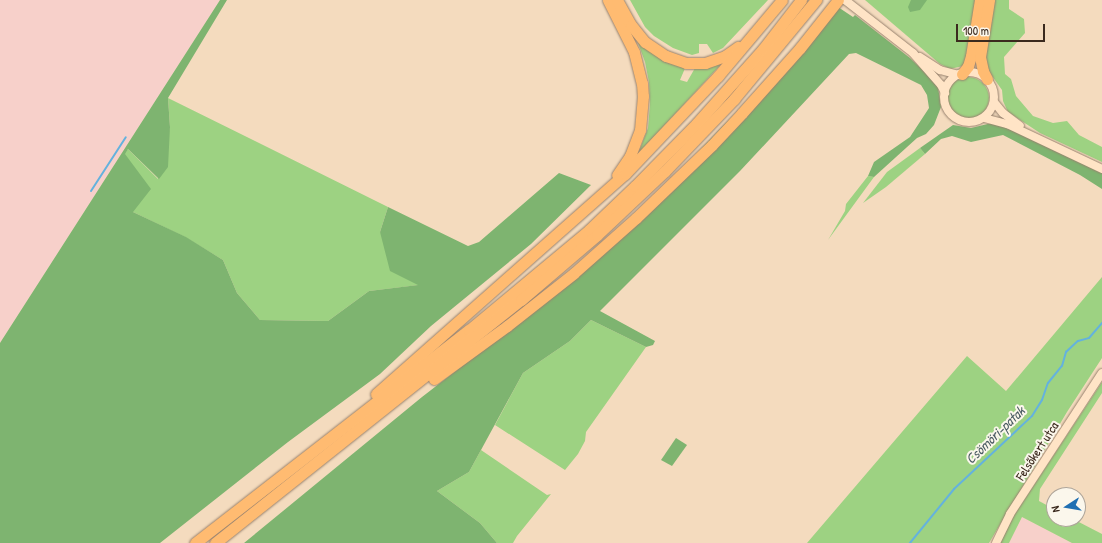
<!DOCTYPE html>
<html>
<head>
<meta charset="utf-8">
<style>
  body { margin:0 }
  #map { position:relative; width:1102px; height:543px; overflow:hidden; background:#f4dbbe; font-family:"Patrick Hand",sans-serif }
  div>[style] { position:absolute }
  .built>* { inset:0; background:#f7d0ca }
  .green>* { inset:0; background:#9dd282 }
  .round { border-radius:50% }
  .forest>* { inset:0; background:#7eb470 }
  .stream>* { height:2px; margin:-1px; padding:0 1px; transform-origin:1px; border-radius:1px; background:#64b2de }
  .roads { filter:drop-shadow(0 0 1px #98826e) drop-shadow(0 0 1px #98826e) }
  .secondary>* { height:8px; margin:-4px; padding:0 4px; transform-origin:4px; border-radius:4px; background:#ffe4c6 }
  .secondary>.ring { margin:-4px; padding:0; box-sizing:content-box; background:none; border:8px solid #ffe4c6; border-radius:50% }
  .highway>* { height:11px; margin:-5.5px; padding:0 5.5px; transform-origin:5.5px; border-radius:5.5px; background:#ffbb71 }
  span { translate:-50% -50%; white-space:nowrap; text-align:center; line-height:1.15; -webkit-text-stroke:4px #fbf7ec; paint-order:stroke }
  .street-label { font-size:13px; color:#3b2a1e }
  .water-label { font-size:14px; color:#495a61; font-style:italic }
  .north { position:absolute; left:1046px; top:487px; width:40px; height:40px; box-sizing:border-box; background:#fbf7ec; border:1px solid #aea59a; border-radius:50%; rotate:258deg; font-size:11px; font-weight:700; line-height:16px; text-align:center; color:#3b2a1e }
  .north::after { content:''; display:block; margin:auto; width:14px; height:18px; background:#1f6fb2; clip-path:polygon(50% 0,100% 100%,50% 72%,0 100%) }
  .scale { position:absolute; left:956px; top:24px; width:89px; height:18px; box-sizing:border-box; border:2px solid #3b2a1e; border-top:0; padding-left:5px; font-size:12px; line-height:14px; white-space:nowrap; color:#3b2a1e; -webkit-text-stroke:3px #fbf7ec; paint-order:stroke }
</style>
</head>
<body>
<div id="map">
  <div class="built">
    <div style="clip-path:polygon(0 0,220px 0,0 343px)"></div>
    <div style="clip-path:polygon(1022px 517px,1072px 543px,1009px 543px)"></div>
  </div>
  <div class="green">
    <div style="clip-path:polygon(630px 0,768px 0,723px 48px,713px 53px,707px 44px,699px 44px,699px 53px,692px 55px,673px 48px,654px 36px,645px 27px)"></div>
    <div style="clip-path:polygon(865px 0,977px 0,971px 42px,963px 66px,950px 69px,940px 64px)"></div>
    <div style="clip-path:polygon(995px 0,1009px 0,1009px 9px,1024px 19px,1025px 33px,1004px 57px,1005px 74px,1011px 79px,1016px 96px,1033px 116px,1053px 123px,1067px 121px,1079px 135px,1102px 147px,1102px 162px,1040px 133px,1008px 112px,1003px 101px,1002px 90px,987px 69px,985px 57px)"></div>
    <div style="clip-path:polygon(637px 40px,686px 66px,680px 80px,687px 82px,695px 68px,723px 62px,638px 154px,648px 128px,650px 104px,649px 82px,645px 62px)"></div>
    <div class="round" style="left:947px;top:77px;width:42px;height:42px"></div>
    <div style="clip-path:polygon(168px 98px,388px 207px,380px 232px,419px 285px,369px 291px,328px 321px,260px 320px,237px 293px,223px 260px,185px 237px,133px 212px,124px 154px,128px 149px,158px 179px,170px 127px)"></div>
    <div style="clip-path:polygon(920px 148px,925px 154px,886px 187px,863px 203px,887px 172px)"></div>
    <div style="clip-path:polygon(868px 176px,874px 177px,828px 240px,845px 211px,846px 204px)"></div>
    <div style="clip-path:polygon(1102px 277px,1102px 358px,1067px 412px,989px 543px,807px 543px,967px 356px,1006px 391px)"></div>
    <div style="clip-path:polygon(591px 320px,646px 347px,586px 432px,585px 441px,578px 454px,565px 470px,495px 425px,523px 373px,570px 341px)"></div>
    <div style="clip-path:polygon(1102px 382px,1102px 393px,1040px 489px,1039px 501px,1054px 509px,1054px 519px,1073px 519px,1102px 534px,1102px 543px,1072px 543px,1022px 517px,1009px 543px,1000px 543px,1015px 514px)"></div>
    <div style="clip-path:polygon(481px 450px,547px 495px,551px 494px,517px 536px,513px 543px,497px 543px,480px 523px,437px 491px,469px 472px)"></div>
  </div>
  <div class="forest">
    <div style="clip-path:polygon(220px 0,227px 0,168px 98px,170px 127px,168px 167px,159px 179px,128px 149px,125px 154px,151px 189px,133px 212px,186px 237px,223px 260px,237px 293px,260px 320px,328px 321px,369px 291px,418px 285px,390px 271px,380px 232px,388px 207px,468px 246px,479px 242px,559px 173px,591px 185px,531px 244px,431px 326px,380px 374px,288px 442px,160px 543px,0 543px,0 343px)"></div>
    <div style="clip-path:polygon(911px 0,927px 0,920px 10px,910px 12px,908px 7px)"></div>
    <div style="clip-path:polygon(838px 7px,853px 17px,855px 15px,910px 58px,932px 79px,938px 87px,941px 107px,934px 125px,926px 134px,917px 138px,874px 177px,868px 176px,874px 162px,910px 137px,929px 108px,927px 95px,921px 85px,856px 53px,849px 54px,740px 171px,600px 311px,655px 341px,653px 345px,646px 347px,591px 320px,570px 341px,523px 373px,469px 472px,437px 491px,480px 523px,497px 543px,244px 543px,422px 397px,576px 278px)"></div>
    <div style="clip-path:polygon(996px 122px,1102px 172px,1102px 189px,1080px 175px,1003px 135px,971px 142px,952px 136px,941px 139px,925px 154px,920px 148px,953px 125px,971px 128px)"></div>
    <div style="clip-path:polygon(676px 438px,687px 445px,672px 466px,661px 460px)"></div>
  </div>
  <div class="stream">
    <div style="left:91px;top:191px;width:64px;rotate:-57.1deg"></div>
    <div style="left:910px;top:543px;width:70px;rotate:-50.8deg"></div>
    <div style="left:954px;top:489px;width:107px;rotate:-43.1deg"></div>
    <div style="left:1032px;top:416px;width:19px;rotate:-58deg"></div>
    <div style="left:1042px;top:400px;width:18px;rotate:-71deg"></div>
    <div style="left:1048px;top:383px;width:22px;rotate:-51deg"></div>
    <div style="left:1062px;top:366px;width:15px;rotate:-74deg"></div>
    <div style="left:1066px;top:352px;width:16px;rotate:-43deg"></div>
    <div style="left:1078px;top:341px;width:11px;rotate:-15deg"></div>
    <div style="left:1089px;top:338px;width:20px;rotate:-49deg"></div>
  </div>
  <div class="roads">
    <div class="secondary">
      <div style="left:845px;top:0;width:86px;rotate:37.9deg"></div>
      <div style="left:913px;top:53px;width:43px;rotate:48.8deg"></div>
      <div style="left:941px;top:85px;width:9px;rotate:63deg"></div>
      <div style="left:920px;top:57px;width:24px;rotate:33deg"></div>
      <div style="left:940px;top:70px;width:20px;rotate:15deg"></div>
      <div class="ring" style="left:944px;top:72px;width:42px;height:42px"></div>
      <div style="left:994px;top:102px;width:14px;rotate:51deg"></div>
      <div style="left:1003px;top:113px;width:21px;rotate:37deg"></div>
      <div style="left:984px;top:118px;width:24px;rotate:15deg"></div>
      <div style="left:1007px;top:124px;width:105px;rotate:25.3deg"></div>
      <div style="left:996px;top:543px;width:32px;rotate:-64deg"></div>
      <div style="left:1010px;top:514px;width:168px;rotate:-56.9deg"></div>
    </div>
    <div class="highway">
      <div style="left:608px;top:0;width:58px;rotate:63.4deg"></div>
      <div style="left:634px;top:52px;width:32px;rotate:76deg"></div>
      <div style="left:642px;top:83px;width:13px;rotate:86deg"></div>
      <div style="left:643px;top:96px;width:34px;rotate:95deg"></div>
      <div style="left:640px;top:130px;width:28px;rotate:111deg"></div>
      <div style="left:630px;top:156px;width:23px;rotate:124deg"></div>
      <div style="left:617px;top:0;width:29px;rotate:61deg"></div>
      <div style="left:631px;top:25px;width:22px;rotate:51deg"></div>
      <div style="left:645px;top:42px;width:25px;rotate:34deg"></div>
      <div style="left:666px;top:56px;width:21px;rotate:19deg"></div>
      <div style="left:686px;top:63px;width:19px"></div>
      <div style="left:705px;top:63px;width:21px;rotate:-19deg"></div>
      <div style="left:725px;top:56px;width:16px;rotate:-35deg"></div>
      <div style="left:962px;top:74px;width:10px;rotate:-53deg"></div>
      <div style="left:968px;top:66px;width:10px;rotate:-73deg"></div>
      <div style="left:971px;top:56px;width:57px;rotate:-80.9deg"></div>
      <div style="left:987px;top:79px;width:9px;rotate:-117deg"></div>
      <div style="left:983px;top:71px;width:14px;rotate:-102deg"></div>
      <div style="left:980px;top:57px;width:58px;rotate:-81deg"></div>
      <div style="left:434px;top:379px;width:90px;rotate:-36deg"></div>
      <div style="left:507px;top:326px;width:85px;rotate:-38.3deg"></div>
      <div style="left:574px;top:273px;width:83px;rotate:-41.6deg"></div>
      <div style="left:636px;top:218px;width:105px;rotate:-43.8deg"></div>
      <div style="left:712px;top:145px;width:44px;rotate:-46.8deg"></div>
      <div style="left:742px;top:113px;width:87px;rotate:-48.3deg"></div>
      <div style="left:800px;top:48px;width:61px;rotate:-51.6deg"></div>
      <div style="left:376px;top:394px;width:332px;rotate:-41.5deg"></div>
      <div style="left:625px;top:174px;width:135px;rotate:-46.5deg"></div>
      <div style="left:718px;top:76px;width:99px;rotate:-49.9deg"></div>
      <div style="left:195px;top:543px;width:347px;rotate:-37.9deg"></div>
      <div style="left:469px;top:330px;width:156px;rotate:-39.8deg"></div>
      <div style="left:589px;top:230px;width:64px;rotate:-43.7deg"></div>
      <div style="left:635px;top:186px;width:88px;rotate:-45.5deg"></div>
      <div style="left:697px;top:123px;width:99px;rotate:-48.3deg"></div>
      <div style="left:763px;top:49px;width:62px;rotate:-52.2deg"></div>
      <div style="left:215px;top:543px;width:391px;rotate:-38.5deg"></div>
      <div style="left:521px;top:300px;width:100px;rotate:-40.5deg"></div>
      <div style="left:597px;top:235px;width:93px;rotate:-43.3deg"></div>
      <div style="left:665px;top:171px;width:100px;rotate:-46.2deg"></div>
      <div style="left:734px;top:99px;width:129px;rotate:-50.4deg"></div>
    </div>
  </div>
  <div class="street-label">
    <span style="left:1037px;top:451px;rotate:-57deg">Felsőkert utca</span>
  </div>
  <div class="water-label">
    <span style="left:995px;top:435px;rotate:-44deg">Csömöri-patak</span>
  </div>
  <div class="north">N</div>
  <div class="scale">100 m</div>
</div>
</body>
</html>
